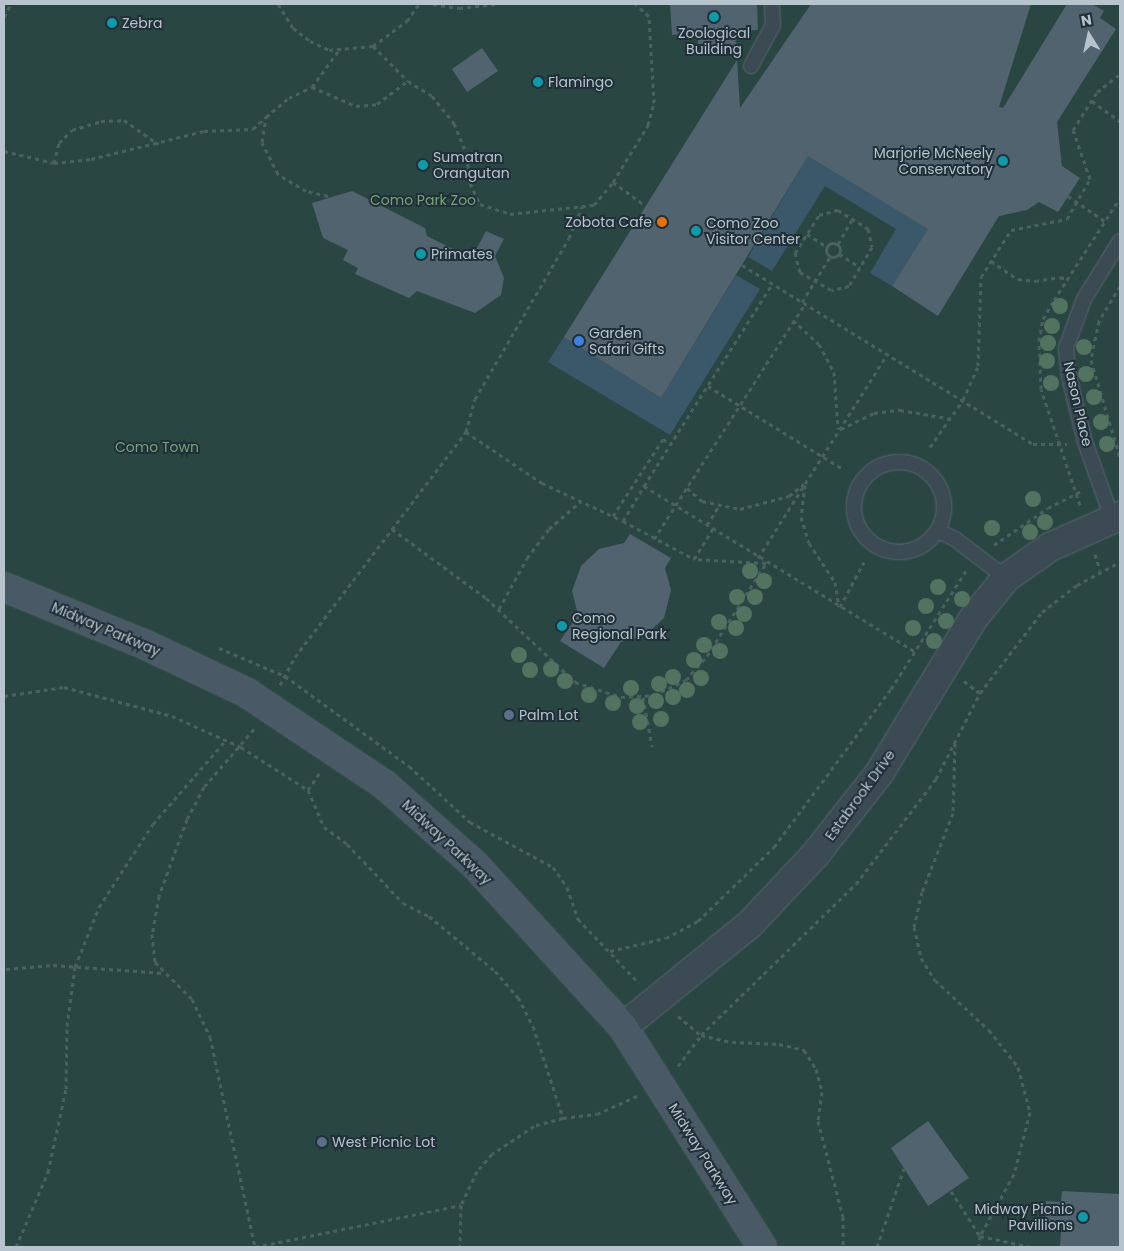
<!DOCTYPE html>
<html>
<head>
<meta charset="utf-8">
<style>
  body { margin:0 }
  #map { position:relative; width:1124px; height:1251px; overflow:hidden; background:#273943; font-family:Poppins,sans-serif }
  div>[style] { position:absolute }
  .green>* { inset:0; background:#2a4643 }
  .water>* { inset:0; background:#3a586a }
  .building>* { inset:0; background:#50636e }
  .path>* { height:3px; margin-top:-1.5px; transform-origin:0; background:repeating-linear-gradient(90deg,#496260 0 4px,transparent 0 8px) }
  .path>.ring { margin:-1.5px; padding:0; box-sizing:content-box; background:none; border:3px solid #496260; border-radius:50% }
  .roads { filter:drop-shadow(0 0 1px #596770) drop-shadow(0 0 1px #596770) }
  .lane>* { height:14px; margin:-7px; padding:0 7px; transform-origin:7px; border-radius:7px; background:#3b4a53 }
  .lane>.ring { margin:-7px; padding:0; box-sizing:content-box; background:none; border:14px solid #3b4a53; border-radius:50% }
  .street>* { height:28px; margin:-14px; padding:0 14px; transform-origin:14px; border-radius:14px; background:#3b4a53 }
  .secondary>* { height:28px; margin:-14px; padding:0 14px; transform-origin:14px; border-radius:14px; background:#495a66 }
  .trees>* { width:16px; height:16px; margin:-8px; border-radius:50%; background:#527360 }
  .dots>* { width:14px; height:14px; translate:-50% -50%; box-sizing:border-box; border:2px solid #202f38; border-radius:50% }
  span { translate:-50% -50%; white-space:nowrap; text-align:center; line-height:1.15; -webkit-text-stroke:4px #202f38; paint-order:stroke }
  .poi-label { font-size:14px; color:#b8c4cd }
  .left { translate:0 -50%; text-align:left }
  .right { translate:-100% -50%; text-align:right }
  .park-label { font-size:14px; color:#76a378 }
  .street-label { font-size:14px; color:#b8c4cd }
  .frame { position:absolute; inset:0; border:5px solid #b8c4cd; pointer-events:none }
  .north { position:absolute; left:1064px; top:10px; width:50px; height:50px; -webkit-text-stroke:4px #202f38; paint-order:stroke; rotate:350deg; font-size:14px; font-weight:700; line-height:20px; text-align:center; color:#b8c4cd }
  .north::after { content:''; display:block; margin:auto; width:18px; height:22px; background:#b8c4cd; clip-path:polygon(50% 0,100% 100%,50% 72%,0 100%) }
</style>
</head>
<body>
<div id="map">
  <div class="green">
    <div style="clip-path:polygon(4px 4px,1120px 4px,1120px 1247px,4px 1247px)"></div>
  </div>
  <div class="water">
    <div style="clip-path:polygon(822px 132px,954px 189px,892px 286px,870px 273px,896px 229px,825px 186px,772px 271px,748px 257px)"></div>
    <div style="clip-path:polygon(736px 275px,760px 289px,670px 435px,548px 362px,564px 337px,661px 398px)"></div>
  </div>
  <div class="building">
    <div style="clip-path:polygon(670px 4px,757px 4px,758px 30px,735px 31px,736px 45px,698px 47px,698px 33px,672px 35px)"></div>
    <div style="clip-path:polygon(811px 4px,1031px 4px,999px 107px,1003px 108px,1067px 4px,1092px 4px,1104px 11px,1100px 18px,1116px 29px,1057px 122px,1062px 166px,1080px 178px,1058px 212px,1039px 202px,1027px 210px,999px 216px,938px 316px,892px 286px,928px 229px,808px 156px,661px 398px,564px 337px,737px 60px,740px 108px)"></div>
    <div style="clip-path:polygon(482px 48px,498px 71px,467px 92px,452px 69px)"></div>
    <div style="clip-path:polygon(352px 191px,425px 228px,427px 236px,459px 252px,477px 248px,486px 231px,504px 239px,495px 256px,504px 278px,501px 295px,475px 313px,417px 291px,409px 298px,355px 274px,358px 268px,343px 260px,348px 250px,323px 238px,312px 203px)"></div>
    <div style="clip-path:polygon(630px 534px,671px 558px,665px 568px,671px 590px,664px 618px,645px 636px,621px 642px,604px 668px,560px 641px,578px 615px,572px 591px,581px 566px,599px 549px,624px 543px)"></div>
    <div style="clip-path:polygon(928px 1121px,969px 1178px,928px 1206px,891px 1148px)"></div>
    <div style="clip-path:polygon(1062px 1191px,1120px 1194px,1120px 1247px,1060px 1246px,1061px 1232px,1045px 1231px,1046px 1201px,1061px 1202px)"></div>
  </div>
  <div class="path">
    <div style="left:278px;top:4px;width:28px;rotate:58deg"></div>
    <div style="left:293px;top:28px;width:21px;rotate:37deg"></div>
    <div style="left:310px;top:41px;width:21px;rotate:25deg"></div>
    <div style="left:329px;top:50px;width:44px;rotate:-5.2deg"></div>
    <div style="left:373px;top:46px;width:49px;rotate:45deg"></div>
    <div style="left:408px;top:81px;width:28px;rotate:32deg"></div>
    <div style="left:432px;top:96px;width:35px;rotate:51deg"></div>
    <div style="left:454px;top:123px;width:35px;rotate:68deg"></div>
    <div style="left:467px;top:156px;width:27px;rotate:84deg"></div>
    <div style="left:470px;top:183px;width:23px;rotate:65deg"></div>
    <div style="left:480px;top:204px;width:32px;rotate:18deg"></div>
    <div style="left:510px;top:214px;width:84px;rotate:-6.1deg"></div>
    <div style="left:594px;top:205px;width:30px;rotate:-50deg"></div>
    <div style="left:613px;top:182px;width:39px;rotate:36deg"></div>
    <div style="left:433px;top:4px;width:26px;rotate:9deg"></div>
    <div style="left:459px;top:8px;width:37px;rotate:-6deg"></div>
    <div style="left:4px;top:17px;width:15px;rotate:-62deg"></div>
    <div style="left:373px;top:46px;width:42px;rotate:-36.3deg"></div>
    <div style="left:407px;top:21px;width:21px;rotate:-55deg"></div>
    <div style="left:312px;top:87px;width:48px;rotate:23.4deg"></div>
    <div style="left:356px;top:106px;width:21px;rotate:-5deg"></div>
    <div style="left:377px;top:104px;width:39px;rotate:-37deg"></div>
    <div style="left:1092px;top:101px;width:34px;rotate:36deg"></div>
    <div style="left:4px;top:151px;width:51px;rotate:13.5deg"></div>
    <div style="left:54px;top:163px;width:37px;rotate:-6deg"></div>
    <div style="left:91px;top:159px;width:116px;rotate:-13.9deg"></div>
    <div style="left:204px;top:131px;width:49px;rotate:-2.3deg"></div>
    <div style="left:253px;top:129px;width:18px;rotate:-43deg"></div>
    <div style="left:54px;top:163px;width:21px;rotate:-76deg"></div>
    <div style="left:59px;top:143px;width:18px;rotate:-45deg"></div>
    <div style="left:72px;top:130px;width:30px;rotate:-17deg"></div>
    <div style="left:101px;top:121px;width:23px;rotate:-2deg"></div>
    <div style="left:124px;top:120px;width:42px;rotate:35.2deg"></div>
    <div style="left:613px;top:182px;width:67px;rotate:-58.4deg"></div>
    <div style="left:648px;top:125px;width:23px;rotate:-75deg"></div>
    <div style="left:654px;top:103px;width:87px;rotate:-93.3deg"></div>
    <div style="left:649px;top:16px;width:18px;rotate:-139deg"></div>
    <div style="left:328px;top:196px;width:23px;rotate:-167deg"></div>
    <div style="left:306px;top:191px;width:33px;rotate:-149deg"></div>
    <div style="left:278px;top:174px;width:36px;rotate:-117deg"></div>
    <div style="left:262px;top:142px;width:25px;rotate:-81deg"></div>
    <div style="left:266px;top:117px;width:30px;rotate:-40deg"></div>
    <div style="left:289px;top:98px;width:25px;rotate:-26deg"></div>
    <div style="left:312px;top:87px;width:46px;rotate:-53.9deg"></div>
    <div style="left:1068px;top:196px;width:46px;rotate:34.4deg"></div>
    <div style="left:838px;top:210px;width:36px;rotate:32deg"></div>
    <div style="left:868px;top:229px;width:18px;rotate:77deg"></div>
    <div style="left:872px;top:247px;width:45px;rotate:120.5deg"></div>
    <div style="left:849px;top:286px;width:18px;rotate:167deg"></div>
    <div style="left:831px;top:290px;width:36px;rotate:-150deg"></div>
    <div style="left:800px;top:272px;width:20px;rotate:-105deg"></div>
    <div style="left:795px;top:253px;width:45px;rotate:-57.7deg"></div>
    <div style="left:819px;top:215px;width:20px;rotate:-15deg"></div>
    <div style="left:807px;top:234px;width:24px;rotate:33deg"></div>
    <div class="ring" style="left:826px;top:243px;width:11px;height:11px"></div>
    <div style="left:838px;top:244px;width:28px;rotate:-60deg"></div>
    <div style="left:839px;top:254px;width:25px;rotate:32deg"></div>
    <div style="left:991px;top:261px;width:32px;rotate:34deg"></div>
    <div style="left:1018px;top:279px;width:17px;rotate:7deg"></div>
    <div style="left:1035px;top:281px;width:25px;rotate:-9deg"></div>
    <div style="left:1060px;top:277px;width:9px;rotate:18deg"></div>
    <div style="left:742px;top:265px;width:342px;rotate:31.6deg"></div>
    <div style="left:1033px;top:444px;width:34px"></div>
    <div style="left:1120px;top:286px;width:41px;rotate:121deg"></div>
    <div style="left:1099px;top:321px;width:40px;rotate:102deg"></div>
    <div style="left:1091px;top:360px;width:102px;rotate:73.5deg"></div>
    <div style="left:802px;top:302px;width:53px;rotate:-58.1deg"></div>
    <div style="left:793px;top:320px;width:35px;rotate:43deg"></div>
    <div style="left:819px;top:344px;width:32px;rotate:62deg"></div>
    <div style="left:834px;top:372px;width:57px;rotate:86deg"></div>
    <div style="left:708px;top:386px;width:158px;rotate:31.6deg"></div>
    <div style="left:841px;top:429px;width:37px;rotate:-26deg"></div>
    <div style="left:874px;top:413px;width:26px;rotate:-7deg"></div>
    <div style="left:900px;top:410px;width:53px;rotate:9.8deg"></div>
    <div style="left:466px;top:432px;width:92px;rotate:33.9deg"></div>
    <div style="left:542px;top:483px;width:89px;rotate:25.1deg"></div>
    <div style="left:623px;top:521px;width:81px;rotate:28.2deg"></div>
    <div style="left:694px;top:559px;width:36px;rotate:-58deg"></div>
    <div style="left:930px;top:447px;width:57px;rotate:-54.9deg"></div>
    <div style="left:963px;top:400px;width:37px;rotate:-66deg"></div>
    <div style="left:978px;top:366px;width:89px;rotate:-88.1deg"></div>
    <div style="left:981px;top:277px;width:56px;rotate:-57.4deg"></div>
    <div style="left:1011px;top:230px;width:57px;rotate:-11.1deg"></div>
    <div style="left:1067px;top:219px;width:46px;rotate:-60.1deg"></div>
    <div style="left:1090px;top:179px;width:52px;rotate:-109.1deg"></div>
    <div style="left:1073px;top:130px;width:45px;rotate:-57.7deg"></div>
    <div style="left:1097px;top:92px;width:29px;rotate:-38deg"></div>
    <div style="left:805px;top:485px;width:32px;rotate:97deg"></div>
    <div style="left:801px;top:517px;width:27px;rotate:73deg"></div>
    <div style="left:809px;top:543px;width:47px;rotate:56.3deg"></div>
    <div style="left:835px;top:582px;width:25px;rotate:81deg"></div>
    <div style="left:644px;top:486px;width:239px;rotate:-57.6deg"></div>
    <div style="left:687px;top:488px;width:20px;rotate:41deg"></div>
    <div style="left:702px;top:501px;width:39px;rotate:12deg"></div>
    <div style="left:740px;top:509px;width:51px;rotate:-14.9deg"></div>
    <div style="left:789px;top:496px;width:19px;rotate:-39deg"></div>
    <div style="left:1080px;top:505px;width:122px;rotate:-108.6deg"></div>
    <div style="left:1041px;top:389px;width:48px;rotate:-92.4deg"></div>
    <div style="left:1039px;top:341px;width:22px;rotate:-80deg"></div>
    <div style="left:1043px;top:319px;width:22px;rotate:-60deg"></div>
    <div style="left:1054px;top:300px;width:121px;rotate:-57.1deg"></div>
    <div style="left:613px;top:516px;width:92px;rotate:-57deg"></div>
    <div style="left:663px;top:439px;width:9px;rotate:32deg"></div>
    <div style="left:623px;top:521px;width:41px;rotate:-59deg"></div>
    <div style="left:644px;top:486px;width:319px;rotate:31.4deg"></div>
    <div style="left:707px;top:525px;width:22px;rotate:-58deg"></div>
    <div style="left:392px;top:529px;width:117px;rotate:36.3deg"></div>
    <div style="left:486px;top:598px;width:122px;rotate:43.3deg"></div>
    <div style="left:575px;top:682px;width:48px;rotate:18.1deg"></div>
    <div style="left:621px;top:697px;width:33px;rotate:-3deg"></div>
    <div style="left:654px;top:695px;width:35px;rotate:-25deg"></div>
    <div style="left:686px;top:680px;width:32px;rotate:-49deg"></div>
    <div style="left:707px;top:656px;width:110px;rotate:-57.6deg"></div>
    <div style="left:766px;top:563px;width:72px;rotate:-176.8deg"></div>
    <div style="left:654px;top:539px;width:279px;rotate:-57.3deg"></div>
    <div style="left:994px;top:545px;width:65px;rotate:-34.4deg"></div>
    <div style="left:1048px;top:508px;width:38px;rotate:-27deg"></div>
    <div style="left:1095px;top:554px;width:17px;rotate:73deg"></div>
    <div style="left:758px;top:558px;width:241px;rotate:-57.6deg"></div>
    <div style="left:840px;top:607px;width:51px;rotate:-61.9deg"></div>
    <div style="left:499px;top:609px;width:58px;rotate:-61.2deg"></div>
    <div style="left:527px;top:558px;width:36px;rotate:-53deg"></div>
    <div style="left:549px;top:529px;width:43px;rotate:-41.2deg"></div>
    <div style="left:219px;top:648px;width:72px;rotate:23deg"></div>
    <div style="left:285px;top:676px;width:153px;rotate:36deg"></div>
    <div style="left:409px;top:766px;width:83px;rotate:42.6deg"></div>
    <div style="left:470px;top:822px;width:94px;rotate:28.5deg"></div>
    <div style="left:553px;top:867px;width:24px;rotate:55deg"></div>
    <div style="left:567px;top:887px;width:34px;rotate:71deg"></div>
    <div style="left:578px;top:919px;width:88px;rotate:46.4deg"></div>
    <div style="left:964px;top:681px;width:20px;rotate:37deg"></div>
    <div style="left:280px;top:685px;width:32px;rotate:-62deg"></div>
    <div style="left:295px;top:657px;width:283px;rotate:-52.8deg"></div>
    <div style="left:466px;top:432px;width:34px;rotate:-75deg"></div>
    <div style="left:475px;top:399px;width:186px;rotate:-59.7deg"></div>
    <div style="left:569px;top:238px;width:34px;rotate:-67deg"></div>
    <div style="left:4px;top:696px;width:61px;rotate:-8.5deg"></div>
    <div style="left:64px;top:687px;width:112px;rotate:15deg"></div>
    <div style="left:172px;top:716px;width:76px;rotate:24.2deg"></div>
    <div style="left:241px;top:747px;width:80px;rotate:32.7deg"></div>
    <div style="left:308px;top:790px;width:40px;rotate:66.6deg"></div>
    <div style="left:324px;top:827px;width:29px;rotate:36deg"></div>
    <div style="left:347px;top:844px;width:81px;rotate:46.5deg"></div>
    <div style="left:403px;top:903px;width:29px;rotate:27deg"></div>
    <div style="left:429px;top:916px;width:86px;rotate:39.8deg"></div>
    <div style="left:495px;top:971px;width:35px;rotate:49deg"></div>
    <div style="left:518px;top:997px;width:33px;rotate:63deg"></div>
    <div style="left:533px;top:1026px;width:97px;rotate:71.9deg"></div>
    <div style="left:563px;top:1118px;width:30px;rotate:165deg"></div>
    <div style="left:534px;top:1126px;width:50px;rotate:146.3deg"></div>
    <div style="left:492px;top:1154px;width:23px;rotate:131deg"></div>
    <div style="left:477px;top:1171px;width:38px;rotate:115deg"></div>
    <div style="left:461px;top:1205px;width:42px;rotate:91.4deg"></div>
    <div style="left:643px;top:697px;width:50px;rotate:79.6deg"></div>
    <div style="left:254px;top:729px;width:77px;rotate:130.8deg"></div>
    <div style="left:204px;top:787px;width:36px;rotate:118deg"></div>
    <div style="left:187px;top:819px;width:82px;rotate:110deg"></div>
    <div style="left:159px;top:896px;width:39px;rotate:100deg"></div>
    <div style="left:152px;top:934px;width:28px;rotate:84deg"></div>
    <div style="left:155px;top:962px;width:52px;rotate:45deg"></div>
    <div style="left:192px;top:999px;width:42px;rotate:64.7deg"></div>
    <div style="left:210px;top:1037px;width:215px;rotate:77.9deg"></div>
    <div style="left:955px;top:743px;width:70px;rotate:91.6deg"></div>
    <div style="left:953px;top:813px;width:85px;rotate:111.4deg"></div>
    <div style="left:922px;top:892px;width:36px;rotate:103deg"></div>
    <div style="left:914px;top:927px;width:32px;rotate:77deg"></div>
    <div style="left:921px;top:958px;width:26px;rotate:58deg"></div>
    <div style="left:935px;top:980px;width:74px;rotate:42.8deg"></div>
    <div style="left:989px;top:1030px;width:47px;rotate:51.9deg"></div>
    <div style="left:1018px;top:1067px;width:47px;rotate:75.1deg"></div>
    <div style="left:1030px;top:1112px;width:64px;rotate:104.5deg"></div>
    <div style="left:1014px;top:1174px;width:71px;rotate:118.7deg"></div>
    <div style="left:980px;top:1236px;width:11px;rotate:95deg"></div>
    <div style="left:308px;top:790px;width:22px;rotate:-56deg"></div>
    <div style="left:610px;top:951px;width:57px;rotate:-13.1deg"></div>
    <div style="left:666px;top:938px;width:36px;rotate:-28deg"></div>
    <div style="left:698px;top:921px;width:106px;rotate:-44.2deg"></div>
    <div style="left:774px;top:847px;width:197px;rotate:-53.5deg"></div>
    <div style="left:891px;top:689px;width:140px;rotate:-57.6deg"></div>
    <div style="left:6px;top:969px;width:47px;rotate:-4.9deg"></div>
    <div style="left:53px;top:965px;width:111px;rotate:4.1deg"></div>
    <div style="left:678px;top:1016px;width:30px;rotate:40deg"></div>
    <div style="left:701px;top:1035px;width:32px;rotate:13deg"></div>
    <div style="left:732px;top:1042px;width:47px;rotate:2.4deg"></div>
    <div style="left:779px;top:1044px;width:26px;rotate:13deg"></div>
    <div style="left:804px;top:1050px;width:22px;rotate:58deg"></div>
    <div style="left:816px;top:1069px;width:24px;rotate:75deg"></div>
    <div style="left:822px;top:1092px;width:29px;rotate:98deg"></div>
    <div style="left:818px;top:1121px;width:99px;rotate:75.4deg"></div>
    <div style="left:843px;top:1217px;width:30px;rotate:90deg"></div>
    <div style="left:678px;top:1066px;width:39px;rotate:-53deg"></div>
    <div style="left:701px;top:1035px;width:216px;rotate:-44.3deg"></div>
    <div style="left:856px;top:884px;width:132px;rotate:-52.7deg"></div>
    <div style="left:936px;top:779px;width:97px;rotate:-62.9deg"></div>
    <div style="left:980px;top:693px;width:102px;rotate:-52.6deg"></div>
    <div style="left:1042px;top:612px;width:44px;rotate:-37.6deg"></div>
    <div style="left:1077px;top:585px;width:49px;rotate:-28.1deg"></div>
    <div style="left:563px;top:1118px;width:34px;rotate:-7deg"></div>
    <div style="left:597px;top:1114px;width:44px;rotate:-24.2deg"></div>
    <div style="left:951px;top:1191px;width:54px;rotate:57.2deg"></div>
    <div style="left:980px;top:1236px;width:52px;rotate:12.2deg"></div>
    <div style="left:16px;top:1247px;width:82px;rotate:-66.9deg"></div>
    <div style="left:48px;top:1172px;width:85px;rotate:-77.8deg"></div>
    <div style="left:66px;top:1089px;width:63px;rotate:-89.1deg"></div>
    <div style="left:67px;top:1026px;width:60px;rotate:-82.3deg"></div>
    <div style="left:75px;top:967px;width:65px;rotate:-68.2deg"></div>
    <div style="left:99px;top:907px;width:99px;rotate:-57deg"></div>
    <div style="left:153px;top:824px;width:111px;rotate:-49deg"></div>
    <div style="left:255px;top:1247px;width:210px;rotate:-11.5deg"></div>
    <div style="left:877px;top:1247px;width:83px;rotate:-71.1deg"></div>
  </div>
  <div class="roads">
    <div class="lane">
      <div style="left:751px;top:66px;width:47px;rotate:-61.8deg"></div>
      <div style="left:773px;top:25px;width:21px;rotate:-93deg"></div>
      <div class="ring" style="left:854px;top:462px;width:76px;height:76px"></div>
      <div style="left:1112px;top:518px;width:81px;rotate:-109.6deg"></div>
      <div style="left:1085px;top:442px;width:67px;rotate:-103.8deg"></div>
      <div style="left:1069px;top:377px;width:29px;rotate:-96deg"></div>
      <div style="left:1066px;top:348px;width:52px;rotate:-69.8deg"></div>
      <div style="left:1084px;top:299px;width:68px;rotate:-58.2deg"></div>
      <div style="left:938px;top:531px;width:19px;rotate:25deg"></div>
      <div style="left:955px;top:539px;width:64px;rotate:37.4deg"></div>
    </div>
    <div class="street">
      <div style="left:623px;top:1027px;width:162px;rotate:-39deg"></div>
      <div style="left:749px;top:925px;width:96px;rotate:-46.7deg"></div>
      <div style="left:815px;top:855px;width:105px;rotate:-51.9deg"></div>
      <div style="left:880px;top:772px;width:179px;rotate:-58.7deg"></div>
      <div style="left:973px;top:619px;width:53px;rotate:-51.2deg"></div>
      <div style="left:1006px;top:578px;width:54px;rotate:-35.2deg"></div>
      <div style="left:1050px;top:547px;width:77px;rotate:-23.9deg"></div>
    </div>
    <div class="secondary">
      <div style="left:4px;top:587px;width:151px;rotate:22.2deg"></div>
      <div style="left:144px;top:644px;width:114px;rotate:25.4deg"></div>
      <div style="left:247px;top:693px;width:166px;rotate:33.7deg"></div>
      <div style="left:385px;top:785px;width:120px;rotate:41.6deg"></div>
      <div style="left:475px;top:865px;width:219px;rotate:47.6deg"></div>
      <div style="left:623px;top:1027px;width:260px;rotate:57.7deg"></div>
    </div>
  </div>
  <div class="trees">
    <div style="left:1060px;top:306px"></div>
    <div style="left:1052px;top:326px"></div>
    <div style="left:1048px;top:343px"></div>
    <div style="left:1084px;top:347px"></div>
    <div style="left:1047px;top:361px"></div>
    <div style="left:1086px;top:374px"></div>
    <div style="left:1051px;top:383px"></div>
    <div style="left:1094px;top:397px"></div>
    <div style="left:1101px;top:422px"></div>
    <div style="left:1107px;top:444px"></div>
    <div style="left:1033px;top:499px"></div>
    <div style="left:1045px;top:522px"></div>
    <div style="left:992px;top:528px"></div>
    <div style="left:1030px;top:532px"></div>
    <div style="left:750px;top:571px"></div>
    <div style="left:764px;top:581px"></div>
    <div style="left:938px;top:587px"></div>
    <div style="left:737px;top:597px"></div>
    <div style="left:755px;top:597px"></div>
    <div style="left:962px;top:599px"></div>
    <div style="left:926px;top:606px"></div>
    <div style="left:744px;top:614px"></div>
    <div style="left:946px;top:621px"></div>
    <div style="left:719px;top:622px"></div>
    <div style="left:736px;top:628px"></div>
    <div style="left:913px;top:628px"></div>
    <div style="left:934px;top:641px"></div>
    <div style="left:704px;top:645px"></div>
    <div style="left:720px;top:651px"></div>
    <div style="left:519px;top:655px"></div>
    <div style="left:694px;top:660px"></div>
    <div style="left:551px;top:669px"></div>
    <div style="left:530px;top:670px"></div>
    <div style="left:673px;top:677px"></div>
    <div style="left:701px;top:678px"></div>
    <div style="left:565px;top:681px"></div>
    <div style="left:659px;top:684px"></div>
    <div style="left:631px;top:688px"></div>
    <div style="left:687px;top:690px"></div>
    <div style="left:589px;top:695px"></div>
    <div style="left:673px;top:697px"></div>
    <div style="left:656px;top:701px"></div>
    <div style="left:613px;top:703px"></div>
    <div style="left:637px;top:706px"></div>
    <div style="left:661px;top:719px"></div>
    <div style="left:640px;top:722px"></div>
  </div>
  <div class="dots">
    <div style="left:714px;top:17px;background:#0f9aa8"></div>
    <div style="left:112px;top:23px;background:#0f9aa8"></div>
    <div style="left:538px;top:82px;background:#0f9aa8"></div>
    <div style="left:1003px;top:161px;background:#0f9aa8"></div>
    <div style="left:423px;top:165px;background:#0f9aa8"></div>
    <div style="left:662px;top:222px;background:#e8710a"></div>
    <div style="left:696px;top:231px;background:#0f9aa8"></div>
    <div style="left:421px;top:254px;background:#0f9aa8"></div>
    <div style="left:579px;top:341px;background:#3f7fe0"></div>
    <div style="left:562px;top:626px;background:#0f9aa8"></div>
    <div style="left:509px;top:715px;background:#5c6f8a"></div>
    <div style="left:322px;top:1142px;background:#5c6f8a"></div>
    <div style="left:1083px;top:1217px;background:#0f9aa8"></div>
  </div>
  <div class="poi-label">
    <span class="left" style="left:122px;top:23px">Zebra</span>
    <span style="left:714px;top:41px">Zoological<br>Building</span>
    <span class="left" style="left:548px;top:82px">Flamingo</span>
    <span class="right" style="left:993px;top:161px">Marjorie McNeely<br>Conservatory</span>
    <span class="left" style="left:433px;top:165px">Sumatran<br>Orangutan</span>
    <span class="right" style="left:652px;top:222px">Zobota Cafe</span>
    <span class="left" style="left:706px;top:231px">Como Zoo<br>Visitor Center</span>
    <span class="left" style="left:431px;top:254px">Primates</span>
    <span class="left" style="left:589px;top:341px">Garden<br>Safari Gifts</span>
    <span class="left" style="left:572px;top:626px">Como<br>Regional Park</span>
    <span class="left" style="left:519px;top:715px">Palm Lot</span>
    <span class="left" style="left:332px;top:1142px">West Picnic Lot</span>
    <span class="right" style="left:1073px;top:1217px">Midway Picnic<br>Pavillions</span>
  </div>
  <div class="park-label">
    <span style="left:423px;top:200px">Como Park Zoo</span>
    <span style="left:157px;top:447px">Como Town</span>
  </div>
  <div class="street-label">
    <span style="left:1078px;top:404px;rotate:77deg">Nason Place</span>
    <span style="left:106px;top:629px;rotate:23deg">Midway Parkway</span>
    <span style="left:860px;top:795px;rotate:-54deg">Estabrook Drive</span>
    <span style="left:447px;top:842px;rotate:43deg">Midway Parkway</span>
    <span style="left:703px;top:1154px;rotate:58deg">Midway Parkway</span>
  </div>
  <div class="frame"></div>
  <div class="north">N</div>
</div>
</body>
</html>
